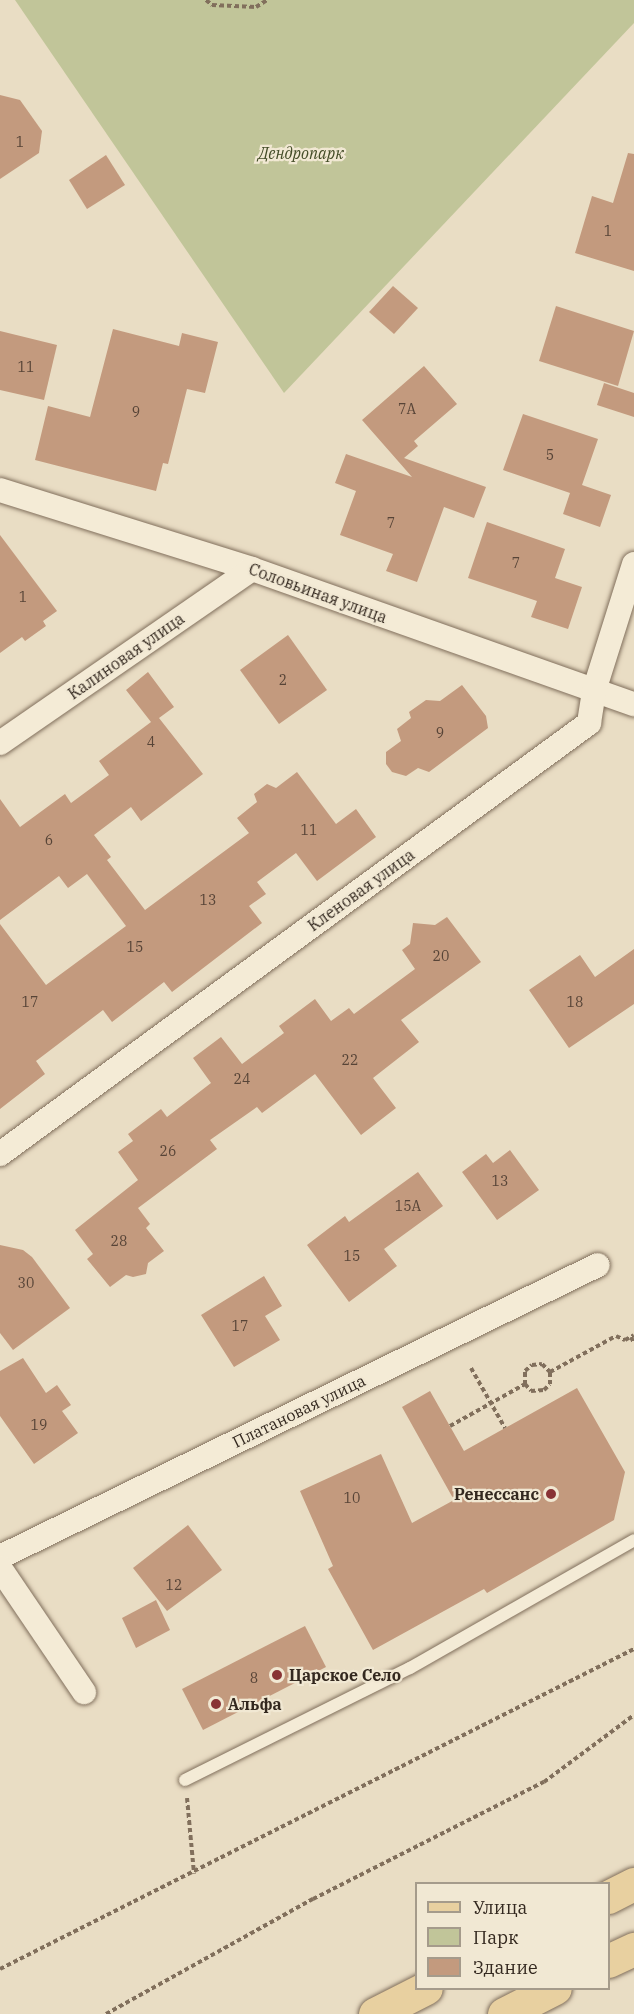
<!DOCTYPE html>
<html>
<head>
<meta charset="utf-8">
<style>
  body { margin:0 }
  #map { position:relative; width:634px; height:2014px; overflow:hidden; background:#e9ddc4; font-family:"IBM Plex Serif",serif }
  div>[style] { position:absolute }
  .green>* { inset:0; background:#c1c599 }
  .building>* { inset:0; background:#c39a7e }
  .path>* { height:4px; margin-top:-2px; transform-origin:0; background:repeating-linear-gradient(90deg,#816f5c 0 4.5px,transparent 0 7.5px) }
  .roads { filter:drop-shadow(0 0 2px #816f5c) drop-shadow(0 0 2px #816f5c) }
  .lane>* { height:12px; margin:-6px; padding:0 6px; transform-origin:6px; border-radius:6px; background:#f4ebd6 }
  .street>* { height:24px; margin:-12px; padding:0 12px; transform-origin:12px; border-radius:12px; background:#f4ebd6 }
  .primary>* { height:33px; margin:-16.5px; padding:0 16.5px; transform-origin:16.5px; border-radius:16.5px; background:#e8d0a0 }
  .dots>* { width:16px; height:16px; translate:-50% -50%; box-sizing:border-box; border:3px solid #f1e8d3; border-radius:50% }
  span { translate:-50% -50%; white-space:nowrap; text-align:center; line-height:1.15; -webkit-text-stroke:4.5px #f1e8d3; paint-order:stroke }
  .number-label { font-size:14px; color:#574437 }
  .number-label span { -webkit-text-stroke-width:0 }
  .park-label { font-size:16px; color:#444d28; font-style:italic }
  .street-label { font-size:16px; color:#33281f }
  .poi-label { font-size:16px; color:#33281f; font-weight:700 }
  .right { translate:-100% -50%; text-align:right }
  .left { translate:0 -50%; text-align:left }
  .legend { position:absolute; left:415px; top:1882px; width:195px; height:108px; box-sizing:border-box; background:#f1e8d3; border:2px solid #a59b8b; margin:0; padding:8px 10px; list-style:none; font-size:18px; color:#33281f }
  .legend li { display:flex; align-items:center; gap:12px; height:30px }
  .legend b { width:30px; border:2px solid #a59b8b }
</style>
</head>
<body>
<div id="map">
  <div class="green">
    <div style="clip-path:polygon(15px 0,634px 0,634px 23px,284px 393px)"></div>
  </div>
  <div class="building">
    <div style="clip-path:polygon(0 95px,20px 100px,42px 131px,39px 153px,0 179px)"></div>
    <div style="clip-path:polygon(628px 153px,634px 154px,634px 271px,575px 253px,592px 196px,613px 203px)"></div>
    <div style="clip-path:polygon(106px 155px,125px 185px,87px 209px,69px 180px)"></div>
    <div style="clip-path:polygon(393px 286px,418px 308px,394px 334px,369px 312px)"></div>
    <div style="clip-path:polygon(556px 306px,634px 331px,618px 386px,539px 361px)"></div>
    <div style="clip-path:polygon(113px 329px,179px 346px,182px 333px,218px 342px,205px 393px,187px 389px,168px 464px,163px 463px,156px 491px,35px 460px,48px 406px,90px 417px)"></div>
    <div style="clip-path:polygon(0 331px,57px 345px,44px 400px,0 390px)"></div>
    <div style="clip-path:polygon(424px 366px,457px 404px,414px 441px,418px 446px,404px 458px,486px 487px,474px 518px,444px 507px,417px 582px,386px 571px,393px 554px,340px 535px,356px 491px,335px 483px,346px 454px,412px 477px,362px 420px)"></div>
    <div style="clip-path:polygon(604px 383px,634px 393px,634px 417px,597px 405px)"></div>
    <div style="clip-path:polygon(523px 414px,598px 439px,582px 485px,611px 495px,600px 527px,563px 514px,570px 493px,503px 470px)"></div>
    <div style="clip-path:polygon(487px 522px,565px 549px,555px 578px,582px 587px,568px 629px,531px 617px,537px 601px,468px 578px)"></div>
    <div style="clip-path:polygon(0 535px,57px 611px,43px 621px,46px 626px,25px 641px,22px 637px,0 653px)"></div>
    <div style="clip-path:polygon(288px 635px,327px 690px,279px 724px,240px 670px)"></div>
    <div style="clip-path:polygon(148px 672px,174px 707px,159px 718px,203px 774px,141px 821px,131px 807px,94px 835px,111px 857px,107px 860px,145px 910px,249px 833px,237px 818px,257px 802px,254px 794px,267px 784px,276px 788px,297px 772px,336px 824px,356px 809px,376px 837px,317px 881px,296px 853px,257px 882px,266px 894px,249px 906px,262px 923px,172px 992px,164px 982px,112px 1022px,103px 1010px,36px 1061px,45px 1074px,0 1109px,0 924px,46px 985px,126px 926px,87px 874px,68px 888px,59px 876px,0 920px,0 799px,20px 827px,65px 794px,71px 803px,109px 775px,99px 761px,151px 722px,126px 690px)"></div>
    <div style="clip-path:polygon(462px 685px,486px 716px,488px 728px,429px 772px,418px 768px,406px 776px,392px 772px,386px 764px,386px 752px,401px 741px,397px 729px,411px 718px,409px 712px,426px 700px,440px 701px)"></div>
    <div style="clip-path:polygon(447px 917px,481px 962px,401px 1020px,419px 1042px,373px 1078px,396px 1108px,361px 1135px,315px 1074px,262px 1113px,257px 1107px,210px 1140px,217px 1149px,138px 1208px,150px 1224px,146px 1228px,164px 1251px,148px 1263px,146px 1274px,133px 1277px,126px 1275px,110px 1287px,87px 1259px,93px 1254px,75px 1230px,138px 1180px,118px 1152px,133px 1141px,128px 1134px,161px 1109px,167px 1117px,211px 1083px,193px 1058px,221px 1037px,242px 1064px,284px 1033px,279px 1026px,315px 999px,331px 1021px,349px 1008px,354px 1014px,415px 969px,402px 950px,410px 944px,413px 923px,435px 925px)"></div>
    <div style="clip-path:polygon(634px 949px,634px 1004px,569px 1048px,529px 990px,580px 955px,595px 977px)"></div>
    <div style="clip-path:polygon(510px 1150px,539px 1190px,497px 1220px,462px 1172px,486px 1154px,493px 1163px)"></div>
    <div style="clip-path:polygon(418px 1172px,443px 1206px,384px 1249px,397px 1266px,349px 1302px,307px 1245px,345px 1216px,349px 1222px)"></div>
    <div style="clip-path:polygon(0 1245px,23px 1250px,32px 1257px,70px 1308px,13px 1350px,0 1333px)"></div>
    <div style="clip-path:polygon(264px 1276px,282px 1306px,265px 1316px,280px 1340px,234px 1367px,201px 1315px)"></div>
    <div style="clip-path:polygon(23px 1358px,46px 1393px,57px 1385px,71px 1405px,62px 1411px,78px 1433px,34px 1464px,0 1416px,0 1371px)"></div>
    <div style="clip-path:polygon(577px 1388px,625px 1472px,614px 1520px,487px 1593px,484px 1589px,373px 1650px,328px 1569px,333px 1566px,300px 1491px,381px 1454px,412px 1523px,454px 1500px,402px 1407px,430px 1391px,464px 1451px)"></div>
    <div style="clip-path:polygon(188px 1525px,222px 1570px,167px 1611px,133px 1568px)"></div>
    <div style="clip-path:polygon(156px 1600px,170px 1630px,136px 1648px,122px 1618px)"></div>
    <div style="clip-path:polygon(305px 1626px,326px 1667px,203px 1730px,182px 1689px)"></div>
  </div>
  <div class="path">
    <div style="left:206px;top:0;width:8px;rotate:40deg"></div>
    <div style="left:212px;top:5px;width:44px;rotate:2.6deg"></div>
    <div style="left:256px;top:7px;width:13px;rotate:-32deg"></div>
    <div style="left:631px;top:1337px;width:7px;rotate:63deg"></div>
    <div style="left:471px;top:1368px;width:69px;rotate:60.5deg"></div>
    <div style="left:525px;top:1384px;width:13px;rotate:-90deg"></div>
    <div style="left:525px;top:1371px;width:9px;rotate:-41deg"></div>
    <div style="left:532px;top:1365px;width:10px;rotate:-6deg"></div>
    <div style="left:542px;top:1364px;width:11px;rotate:45deg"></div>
    <div style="left:550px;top:1372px;width:75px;rotate:-28.6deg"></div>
    <div style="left:616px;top:1336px;width:10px;rotate:24deg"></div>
    <div style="left:625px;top:1340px;width:10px;rotate:-29deg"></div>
    <div style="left:450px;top:1426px;width:86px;rotate:-29.2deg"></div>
    <div style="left:525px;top:1384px;width:9px;rotate:49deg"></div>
    <div style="left:531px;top:1391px;width:13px;rotate:-4deg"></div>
    <div style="left:544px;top:1390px;width:8px;rotate:-45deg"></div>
    <div style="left:550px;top:1384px;width:12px;rotate:-90deg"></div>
    <div style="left:187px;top:1798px;width:76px;rotate:84.7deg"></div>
    <div style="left:0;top:1969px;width:710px;rotate:-26.78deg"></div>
    <div style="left:106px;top:2014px;width:237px;rotate:-29.1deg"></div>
    <div style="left:313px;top:1899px;width:259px;rotate:-26.9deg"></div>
    <div style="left:544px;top:1782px;width:112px;rotate:-36.7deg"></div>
  </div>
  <div class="roads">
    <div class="lane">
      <div style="left:185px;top:1780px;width:251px;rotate:-26.5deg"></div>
      <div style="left:410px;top:1668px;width:258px;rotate:-29.7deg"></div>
    </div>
    <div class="street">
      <div style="left:0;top:490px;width:264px;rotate:17.4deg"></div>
      <div style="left:252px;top:569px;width:405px;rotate:19.5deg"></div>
      <div style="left:0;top:743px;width:306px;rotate:-34.6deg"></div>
      <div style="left:0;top:1154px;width:730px;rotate:-36.19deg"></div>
      <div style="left:589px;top:723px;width:32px;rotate:-81deg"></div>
      <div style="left:594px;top:691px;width:133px;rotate:-72.5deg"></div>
      <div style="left:0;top:1557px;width:665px;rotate:-26.03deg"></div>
      <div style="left:0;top:1568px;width:150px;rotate:55.9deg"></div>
    </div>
    <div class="primary">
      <div style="left:608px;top:1897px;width:29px;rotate:-27deg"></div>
      <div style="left:608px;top:1961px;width:29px;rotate:-25deg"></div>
      <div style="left:375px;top:2014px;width:57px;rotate:-27deg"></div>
      <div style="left:504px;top:2014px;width:57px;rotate:-27deg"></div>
    </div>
  </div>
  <div class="dots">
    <div style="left:551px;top:1494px;background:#893335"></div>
    <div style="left:277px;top:1675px;background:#893335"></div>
    <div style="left:216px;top:1704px;background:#893335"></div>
  </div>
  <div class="number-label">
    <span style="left:20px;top:142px">1</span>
    <span style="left:608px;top:231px">1</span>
    <span style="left:26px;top:367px">11</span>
    <span style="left:407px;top:409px">7А</span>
    <span style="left:136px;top:412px">9</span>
    <span style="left:550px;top:455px">5</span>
    <span style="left:391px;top:523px">7</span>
    <span style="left:516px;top:563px">7</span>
    <span style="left:23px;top:597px">1</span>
    <span style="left:283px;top:680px">2</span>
    <span style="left:440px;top:733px">9</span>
    <span style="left:151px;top:742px">4</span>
    <span style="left:309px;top:830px">11</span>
    <span style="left:49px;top:840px">6</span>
    <span style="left:208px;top:900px">13</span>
    <span style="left:135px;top:947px">15</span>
    <span style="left:441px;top:956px">20</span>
    <span style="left:30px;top:1002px">17</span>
    <span style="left:575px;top:1002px">18</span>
    <span style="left:350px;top:1060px">22</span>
    <span style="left:242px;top:1079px">24</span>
    <span style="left:168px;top:1151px">26</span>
    <span style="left:500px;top:1181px">13</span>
    <span style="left:408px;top:1206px">15А</span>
    <span style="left:119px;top:1241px">28</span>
    <span style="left:352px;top:1256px">15</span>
    <span style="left:26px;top:1283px">30</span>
    <span style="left:240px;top:1326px">17</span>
    <span style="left:39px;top:1425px">19</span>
    <span style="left:352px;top:1498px">10</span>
    <span style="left:174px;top:1585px">12</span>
    <span style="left:254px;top:1678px">8</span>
  </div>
  <div class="park-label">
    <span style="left:301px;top:153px">Дендропарк</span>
  </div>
  <div class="street-label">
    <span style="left:318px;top:593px;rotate:20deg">Соловьиная улица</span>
    <span style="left:126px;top:656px;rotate:-35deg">Калиновая улица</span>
    <span style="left:361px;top:890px;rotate:-36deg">Кленовая улица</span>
    <span style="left:299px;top:1411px;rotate:-26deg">Платановая улица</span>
  </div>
  <div class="poi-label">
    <span class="right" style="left:539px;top:1494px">Ренессанс</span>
    <span class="left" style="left:289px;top:1675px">Царское Село</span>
    <span class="left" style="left:228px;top:1704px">Альфа</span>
  </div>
  <ul class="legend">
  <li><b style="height:8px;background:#e8d0a0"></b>Улица</li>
  <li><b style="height:16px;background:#c1c599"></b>Парк</li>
  <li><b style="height:16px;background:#c39a7e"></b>Здание</li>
  </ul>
</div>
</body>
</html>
